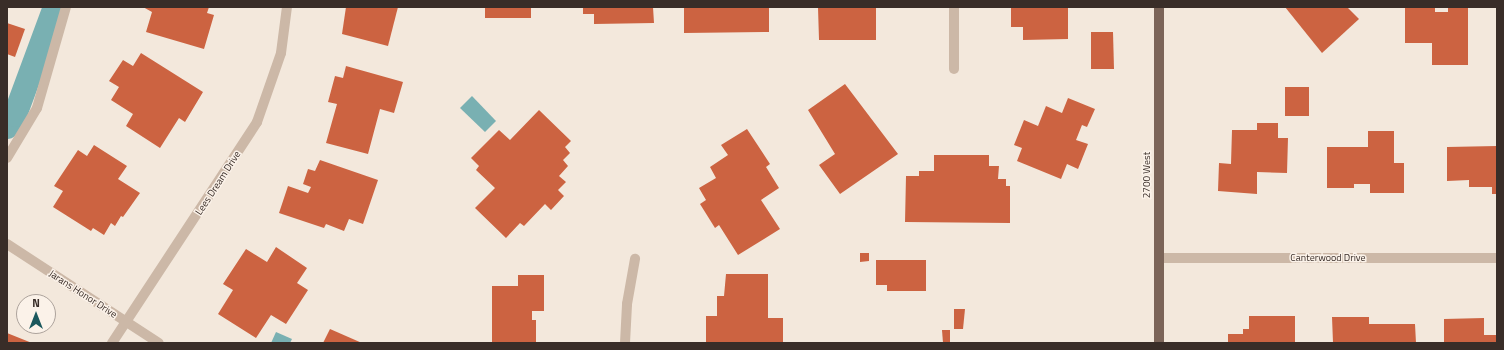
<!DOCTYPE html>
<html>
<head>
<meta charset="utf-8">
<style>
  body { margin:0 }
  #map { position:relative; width:1504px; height:350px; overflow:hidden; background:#f3e8dc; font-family:"Titillium Web",sans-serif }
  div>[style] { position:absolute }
  .water>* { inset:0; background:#79b0b2 }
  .canal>* { height:24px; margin:-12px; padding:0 12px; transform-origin:12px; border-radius:12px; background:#79b0b2 }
  .building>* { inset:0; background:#cc6341 }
  .minor>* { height:10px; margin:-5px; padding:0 5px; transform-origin:5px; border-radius:5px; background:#ccb8a7 }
  .major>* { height:10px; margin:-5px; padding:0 5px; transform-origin:5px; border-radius:5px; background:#7b6458 }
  span { translate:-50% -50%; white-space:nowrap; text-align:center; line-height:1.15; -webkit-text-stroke:3px #fbf2e9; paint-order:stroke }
  .street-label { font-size:10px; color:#392d28 }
  .frame { position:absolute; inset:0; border:8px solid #392d28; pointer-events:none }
  .north { position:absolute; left:16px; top:294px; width:40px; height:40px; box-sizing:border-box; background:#fbf2e9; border:1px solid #ada39c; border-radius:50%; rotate:0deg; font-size:11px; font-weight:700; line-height:16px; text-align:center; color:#392d28 }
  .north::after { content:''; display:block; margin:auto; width:14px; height:18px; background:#1b585d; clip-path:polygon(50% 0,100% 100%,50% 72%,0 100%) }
</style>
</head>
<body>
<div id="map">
  <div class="water">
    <div style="clip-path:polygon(472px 96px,496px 121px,485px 132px,460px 108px)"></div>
    <div style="clip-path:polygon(276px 332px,292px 339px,290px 343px,271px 343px)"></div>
  </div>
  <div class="canal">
    <div style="left:7px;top:127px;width:14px;rotate:-56deg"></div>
    <div style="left:15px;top:115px;width:115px;rotate:-69.7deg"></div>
  </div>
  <div class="building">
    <div style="clip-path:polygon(143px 7px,209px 7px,207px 13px,214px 15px,204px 49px,146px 32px,152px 12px)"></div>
    <div style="clip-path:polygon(346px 7px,398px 7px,388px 46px,342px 34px)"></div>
    <div style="clip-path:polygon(485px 7px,531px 7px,531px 18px,485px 18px)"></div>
    <div style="clip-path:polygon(583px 7px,653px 7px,654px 23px,594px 24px,594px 14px,583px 14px)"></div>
    <div style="clip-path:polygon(684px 7px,769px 7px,769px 32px,684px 33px)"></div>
    <div style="clip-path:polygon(818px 7px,876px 7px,876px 40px,819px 40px)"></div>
    <div style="clip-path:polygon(1011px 7px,1068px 7px,1068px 39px,1023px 40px,1023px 27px,1011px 27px)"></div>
    <div style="clip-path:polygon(1285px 7px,1347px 7px,1359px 19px,1322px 53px)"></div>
    <div style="clip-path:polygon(1405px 7px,1435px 7px,1435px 12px,1448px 12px,1448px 7px,1468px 7px,1468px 65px,1432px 65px,1432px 43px,1405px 43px)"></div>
    <div style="clip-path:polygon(7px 23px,25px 29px,15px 57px,7px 54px)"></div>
    <div style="clip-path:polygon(1091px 32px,1113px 32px,1114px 69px,1091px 69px)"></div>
    <div style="clip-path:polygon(141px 53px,203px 92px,185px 122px,179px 118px,160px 148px,126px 126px,133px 114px,111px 100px,119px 87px,109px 81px,123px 60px,133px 66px)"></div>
    <div style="clip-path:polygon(346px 66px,403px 82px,394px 113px,380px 109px,368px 154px,326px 143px,337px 104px,328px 102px,335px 76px,343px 78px)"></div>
    <div style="clip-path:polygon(845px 84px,898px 154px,840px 194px,819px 165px,835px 154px,808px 110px)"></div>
    <div style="clip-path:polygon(1285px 87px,1309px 87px,1309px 116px,1285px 116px)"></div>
    <div style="clip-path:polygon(1068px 98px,1095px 109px,1087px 127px,1082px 125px,1076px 140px,1088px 144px,1078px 169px,1067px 164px,1061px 179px,1017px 161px,1022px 148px,1014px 145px,1024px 120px,1038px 126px,1046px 106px,1062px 113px)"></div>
    <div style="clip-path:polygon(539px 110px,571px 141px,565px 147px,570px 153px,563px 160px,568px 166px,559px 176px,566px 182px,558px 190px,564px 196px,551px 210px,545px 204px,524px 226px,520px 223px,506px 238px,475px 208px,495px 188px,476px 170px,479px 166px,471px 158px,499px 130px,510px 140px)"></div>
    <div style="clip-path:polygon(1257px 123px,1278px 123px,1278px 138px,1288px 138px,1287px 173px,1257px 172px,1257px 194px,1218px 191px,1219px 163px,1231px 164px,1232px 130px,1257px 130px)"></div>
    <div style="clip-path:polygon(747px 129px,770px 164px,766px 167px,779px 188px,761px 200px,780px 229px,738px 255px,719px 225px,715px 228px,700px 204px,706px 200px,699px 188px,716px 178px,710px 167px,728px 155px,721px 145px)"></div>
    <div style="clip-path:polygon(1368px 131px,1394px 131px,1394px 163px,1404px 163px,1404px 193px,1370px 193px,1370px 184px,1354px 184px,1354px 188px,1327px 188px,1327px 147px,1368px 147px)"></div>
    <div style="clip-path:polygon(94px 145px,127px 166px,118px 179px,140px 193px,123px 217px,121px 216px,115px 226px,111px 223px,104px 235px,93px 228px,91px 231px,53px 207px,63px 191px,54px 186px,78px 150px,87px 156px)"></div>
    <div style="clip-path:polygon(1497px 146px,1497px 194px,1492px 194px,1492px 187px,1469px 187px,1469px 180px,1447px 181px,1447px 147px)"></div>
    <div style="clip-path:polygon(934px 155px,989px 155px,989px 166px,999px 166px,998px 179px,1006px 179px,1006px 186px,1010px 186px,1010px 223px,905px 222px,906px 176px,919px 176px,919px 171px,934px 171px)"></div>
    <div style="clip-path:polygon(320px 160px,378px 180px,363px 224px,349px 219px,344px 231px,326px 224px,324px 228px,279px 213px,288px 186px,308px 193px,311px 187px,303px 184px,308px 169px,315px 171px)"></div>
    <div style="clip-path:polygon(276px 247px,307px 268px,297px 283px,308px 290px,286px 324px,271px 315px,256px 338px,218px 314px,233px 290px,223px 284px,246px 249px,267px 262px)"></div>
    <div style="clip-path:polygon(860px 253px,869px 253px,869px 261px,860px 262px)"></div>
    <div style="clip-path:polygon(876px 260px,926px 260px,926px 291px,887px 291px,887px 285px,876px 285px)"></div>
    <div style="clip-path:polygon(726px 274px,768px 274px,768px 318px,783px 318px,783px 343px,706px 343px,706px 316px,717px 316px,717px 296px,724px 296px)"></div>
    <div style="clip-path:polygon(518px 275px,544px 275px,544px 311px,532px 311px,532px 320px,536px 320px,536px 343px,492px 343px,492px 286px,518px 286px)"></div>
    <div style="clip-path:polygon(954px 309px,965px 309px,963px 329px,954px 329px)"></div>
    <div style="clip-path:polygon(1249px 316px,1295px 316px,1295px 342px,1228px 343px,1228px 334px,1243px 334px,1243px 329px,1249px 329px)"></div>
    <div style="clip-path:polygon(1332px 317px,1369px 317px,1369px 324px,1415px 324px,1416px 343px,1333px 343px)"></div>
    <div style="clip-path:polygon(1484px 318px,1484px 335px,1496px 335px,1497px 330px,1497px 343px,1444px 343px,1444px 319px)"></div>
    <div style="clip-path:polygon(330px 329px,362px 343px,323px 343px)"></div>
    <div style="clip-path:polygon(942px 330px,950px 330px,950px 343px,943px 343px)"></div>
    <div style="clip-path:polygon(7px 333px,32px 343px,7px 343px)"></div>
  </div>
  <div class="minor">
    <div style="left:954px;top:7px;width:62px;rotate:90deg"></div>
    <div style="left:7px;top:158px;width:58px;rotate:-59deg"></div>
    <div style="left:37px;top:108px;width:105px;rotate:-74deg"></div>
    <div style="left:7px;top:244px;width:181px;rotate:33.1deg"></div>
    <div style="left:1159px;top:258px;width:338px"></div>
    <div style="left:112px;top:343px;width:264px;rotate:-56.7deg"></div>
    <div style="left:257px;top:122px;width:73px;rotate:-70.8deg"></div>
    <div style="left:281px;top:53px;width:46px;rotate:-82.6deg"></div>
    <div style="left:625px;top:343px;width:39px;rotate:-87deg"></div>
    <div style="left:627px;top:304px;width:46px;rotate:-79.9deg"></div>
  </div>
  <div class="major">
    <div style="left:1159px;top:7px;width:336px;rotate:90deg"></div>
  </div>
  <div class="street-label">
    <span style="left:1147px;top:175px;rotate:-90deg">2700 West</span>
    <span style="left:218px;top:183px;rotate:-57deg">Lees Dream Drive</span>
    <span style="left:1328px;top:258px">Canterwood Drive</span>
    <span style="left:83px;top:294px;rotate:33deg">Jarans Honor Drive</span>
  </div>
  <div class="frame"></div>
  <div class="north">N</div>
</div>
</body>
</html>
